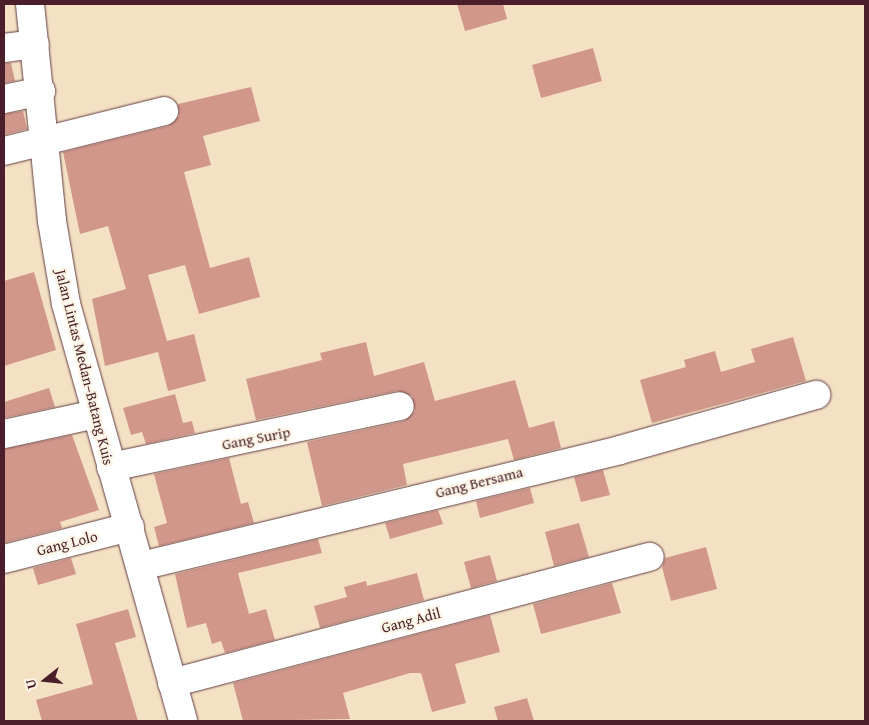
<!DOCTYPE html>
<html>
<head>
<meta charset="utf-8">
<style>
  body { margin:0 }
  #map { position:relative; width:869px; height:725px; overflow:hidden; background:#f4e1c4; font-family:"Gentium Book Plus",serif }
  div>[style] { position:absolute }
  .building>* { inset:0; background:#d1978b }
  .roads { filter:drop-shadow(0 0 1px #643c42) drop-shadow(0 0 1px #643c42) }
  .minor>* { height:28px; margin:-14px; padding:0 14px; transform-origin:14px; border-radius:14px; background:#fff }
  .highway>* { height:28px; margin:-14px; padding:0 14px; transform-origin:14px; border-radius:14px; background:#fff }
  span { translate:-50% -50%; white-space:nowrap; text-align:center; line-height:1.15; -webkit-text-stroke:4.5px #fcf5e5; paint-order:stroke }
  .street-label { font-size:15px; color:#4a1f2b }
  .frame { position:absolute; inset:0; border:5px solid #4a1f2b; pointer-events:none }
  .north { position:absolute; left:20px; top:655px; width:50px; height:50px; -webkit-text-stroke:4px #fcf5e5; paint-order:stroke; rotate:254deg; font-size:14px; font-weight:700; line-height:20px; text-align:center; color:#4a1f2b }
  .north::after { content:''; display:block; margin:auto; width:18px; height:22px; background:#4a1f2b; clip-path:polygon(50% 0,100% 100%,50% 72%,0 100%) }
</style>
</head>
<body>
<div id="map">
  <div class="building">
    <div style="clip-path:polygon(457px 4px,503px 4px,507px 19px,465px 31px)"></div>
    <div style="clip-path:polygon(593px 48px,602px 81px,541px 98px,532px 65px)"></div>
    <div style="clip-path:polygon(4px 63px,11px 63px,15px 81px,4px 83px)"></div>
    <div style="clip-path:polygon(251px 87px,260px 121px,203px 136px,211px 165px,184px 172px,210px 268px,249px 257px,260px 297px,199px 314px,185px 265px,148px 275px,167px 341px,194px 334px,206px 381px,168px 391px,158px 352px,105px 366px,92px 299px,126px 289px,108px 226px,80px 234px,63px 152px,168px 126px,179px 116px,178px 104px)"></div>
    <div style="clip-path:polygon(23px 111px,27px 129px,4px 135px,4px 114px)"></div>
    <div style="clip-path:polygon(34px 272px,56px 350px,4px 366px,4px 281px)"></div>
    <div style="clip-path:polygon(793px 337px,806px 381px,652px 423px,640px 380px,686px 367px,684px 360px,715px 351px,721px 372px,755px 362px,751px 349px)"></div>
    <div style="clip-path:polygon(366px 342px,374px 376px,424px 362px,435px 401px,515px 380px,529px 428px,554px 421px,561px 448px,514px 460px,508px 439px,403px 464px,407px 485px,322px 506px,307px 442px,404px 421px,415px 411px,412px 396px,397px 391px,256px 420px,246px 379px,322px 360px,320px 353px)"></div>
    <div style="clip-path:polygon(49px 388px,55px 407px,4px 418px,4px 402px)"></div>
    <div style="clip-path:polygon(175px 394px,183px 423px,192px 421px,195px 433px,146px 444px,142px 432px,131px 435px,123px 408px)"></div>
    <div style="clip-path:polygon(72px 435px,99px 510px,60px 522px,62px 528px,4px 543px,4px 449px)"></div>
    <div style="clip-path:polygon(229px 458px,241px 504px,248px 502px,254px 523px,159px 546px,154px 527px,167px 523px,154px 474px)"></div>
    <div style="clip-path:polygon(603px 470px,610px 495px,581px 502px,574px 477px)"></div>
    <div style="clip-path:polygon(530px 488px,534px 503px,480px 518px,476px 501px)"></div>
    <div style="clip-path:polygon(438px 510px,443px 524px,390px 539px,385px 523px)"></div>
    <div style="clip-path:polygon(579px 523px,589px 557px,554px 566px,545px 532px)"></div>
    <div style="clip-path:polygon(318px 539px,322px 553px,238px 573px,249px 614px,266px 609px,275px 640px,225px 653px,221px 641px,212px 644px,206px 623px,187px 628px,175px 574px)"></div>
    <div style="clip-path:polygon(706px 547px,717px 589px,671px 601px,662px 567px,665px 558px)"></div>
    <div style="clip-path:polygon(490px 555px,497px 581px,471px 588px,464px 562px)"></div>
    <div style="clip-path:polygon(71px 558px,76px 574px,38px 585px,33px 568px)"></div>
    <div style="clip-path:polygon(417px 573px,424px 600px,320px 628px,314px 606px,347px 597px,344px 587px,366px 581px,367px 586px)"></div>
    <div style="clip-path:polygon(612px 583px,621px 613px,541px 634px,533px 604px)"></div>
    <div style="clip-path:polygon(128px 609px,136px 637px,115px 643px,138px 721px,42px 721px,36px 700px,93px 684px,76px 624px)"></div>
    <div style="clip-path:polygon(490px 615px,500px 652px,455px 664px,466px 703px,432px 712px,421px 673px,410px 673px,343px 693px,350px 719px,243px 721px,233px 683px)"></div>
    <div style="clip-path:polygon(527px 698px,534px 721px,498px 721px,494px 707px)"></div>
  </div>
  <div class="roads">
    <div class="minor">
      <div style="left:4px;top:48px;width:31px;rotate:-7deg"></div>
      <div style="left:4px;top:99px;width:38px;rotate:-12deg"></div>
      <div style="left:4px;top:151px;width:165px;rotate:-14deg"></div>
      <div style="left:4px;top:434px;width:94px;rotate:-12.3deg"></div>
      <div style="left:111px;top:467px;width:295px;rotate:-11.9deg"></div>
      <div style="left:4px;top:559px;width:130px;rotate:-14.3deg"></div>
      <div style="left:141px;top:566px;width:493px;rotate:-13.6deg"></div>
      <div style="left:620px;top:450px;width:204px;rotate:-15.7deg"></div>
      <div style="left:172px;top:683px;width:494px;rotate:-14.8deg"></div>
    </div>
    <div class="highway">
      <div style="left:30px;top:4px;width:218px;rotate:84.2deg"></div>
      <div style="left:52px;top:221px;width:84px;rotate:80.4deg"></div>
      <div style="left:66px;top:304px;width:433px;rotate:74.3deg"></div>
    </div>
  </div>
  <div class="street-label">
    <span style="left:85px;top:367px;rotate:76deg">Jalan Lintas Medan–Batang Kuis</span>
    <span style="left:256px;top:438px;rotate:-11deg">Gang Surip</span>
    <span style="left:479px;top:482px;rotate:-14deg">Gang Bersama</span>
    <span style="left:67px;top:543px;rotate:-14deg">Gang Lolo</span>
    <span style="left:411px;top:620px;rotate:-15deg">Gang Adil</span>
  </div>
  <div class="frame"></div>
  <div class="north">U</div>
</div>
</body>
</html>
